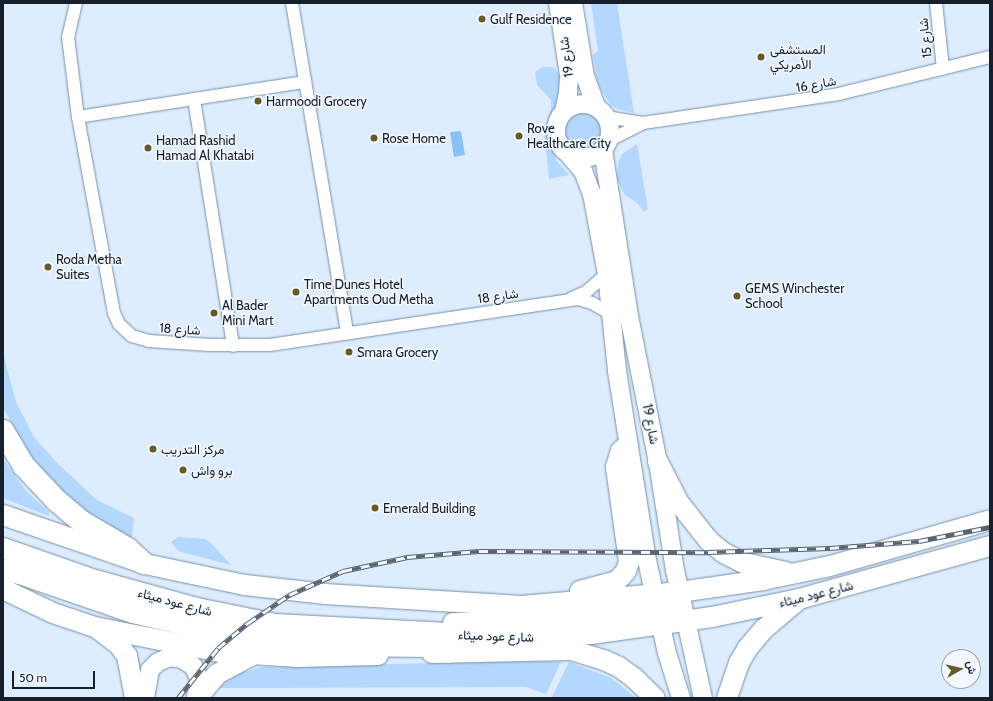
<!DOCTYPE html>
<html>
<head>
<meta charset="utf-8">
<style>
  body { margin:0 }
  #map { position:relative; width:993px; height:701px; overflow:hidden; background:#ddedfe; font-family:Cabin,Vazirmatn,sans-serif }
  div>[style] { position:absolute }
  .green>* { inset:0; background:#b4d7fd }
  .round { border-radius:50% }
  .water>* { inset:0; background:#8dc0f8 }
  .roads { filter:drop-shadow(0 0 1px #778faa) drop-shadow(0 0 1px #778faa) }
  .street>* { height:12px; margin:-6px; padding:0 6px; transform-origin:6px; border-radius:6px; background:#fff }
  .secondary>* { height:18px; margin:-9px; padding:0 9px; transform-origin:9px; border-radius:9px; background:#fff }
  .secondary>.ring { margin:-9px; padding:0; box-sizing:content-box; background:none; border:18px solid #fff; border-radius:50% }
  .primary>* { height:20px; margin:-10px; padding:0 10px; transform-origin:10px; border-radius:10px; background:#fff }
  .highway>* { height:22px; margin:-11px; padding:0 11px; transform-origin:11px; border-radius:11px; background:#fff }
  .rail>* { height:4.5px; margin-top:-2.25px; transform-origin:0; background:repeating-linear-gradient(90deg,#f3f8ff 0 9px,#596471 0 18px); box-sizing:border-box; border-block:1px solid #596471 }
  .dots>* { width:11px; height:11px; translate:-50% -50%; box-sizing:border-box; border:2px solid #f3f8ff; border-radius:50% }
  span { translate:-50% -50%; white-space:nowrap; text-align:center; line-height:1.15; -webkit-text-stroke:3px #f3f8ff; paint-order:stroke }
  .poi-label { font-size:13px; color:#161f2a }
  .left { translate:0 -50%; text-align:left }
  .street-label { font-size:13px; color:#161f2a }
  .frame { position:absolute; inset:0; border:4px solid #161f2a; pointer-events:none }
  .north { position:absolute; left:941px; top:649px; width:40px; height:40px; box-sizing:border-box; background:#f3f8ff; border:1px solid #9ba1aa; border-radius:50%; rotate:82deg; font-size:11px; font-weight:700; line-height:16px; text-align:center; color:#161f2a }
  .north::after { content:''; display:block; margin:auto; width:14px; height:18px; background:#635c28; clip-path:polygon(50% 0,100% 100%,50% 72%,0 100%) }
  .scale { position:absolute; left:12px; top:671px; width:83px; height:18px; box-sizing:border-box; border:2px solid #161f2a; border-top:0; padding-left:5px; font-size:12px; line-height:14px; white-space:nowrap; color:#161f2a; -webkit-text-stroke:3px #f3f8ff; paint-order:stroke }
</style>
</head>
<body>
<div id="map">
  <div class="green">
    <div style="clip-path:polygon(591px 3px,617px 3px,634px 113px,618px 109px,611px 105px,598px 85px,593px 55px,598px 51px)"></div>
    <div style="clip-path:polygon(543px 67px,552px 67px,563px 77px,557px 115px,549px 135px,556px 160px,569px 175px,549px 179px,544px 129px,551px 109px,551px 100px,537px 85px,535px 72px)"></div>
    <div class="round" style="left:563px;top:112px;width:40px;height:40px"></div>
    <div style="clip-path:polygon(637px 144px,648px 209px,644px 212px,637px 203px,624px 194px,617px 179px,618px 163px,622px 154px)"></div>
    <div style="clip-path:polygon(3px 353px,16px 402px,34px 437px,57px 463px,97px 500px,134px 518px,132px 538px,125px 537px,73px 504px,36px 466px,3px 408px)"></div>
    <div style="clip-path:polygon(3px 459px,26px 491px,49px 512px,49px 516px,3px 498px)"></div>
    <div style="clip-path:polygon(178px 537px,205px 539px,211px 543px,231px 565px,178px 551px,171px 542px)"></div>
    <div style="clip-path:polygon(521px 661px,561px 662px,546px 694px,526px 687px,218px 688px,238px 674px,262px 667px)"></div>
    <div style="clip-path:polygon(569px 662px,611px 678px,636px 698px,554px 698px,552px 697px)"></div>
  </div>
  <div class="water">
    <div style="clip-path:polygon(461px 131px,465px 155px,454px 157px,450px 132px)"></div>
  </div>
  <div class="roads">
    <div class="street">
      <div style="left:76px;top:3px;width:35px;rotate:103deg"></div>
      <div style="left:68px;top:37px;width:81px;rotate:82.9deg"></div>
      <div style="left:78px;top:117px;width:199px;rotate:79.6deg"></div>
      <div style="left:114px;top:313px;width:12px;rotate:66deg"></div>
      <div style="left:119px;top:324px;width:18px;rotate:43deg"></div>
      <div style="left:132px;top:336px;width:18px;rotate:16deg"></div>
      <div style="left:149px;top:341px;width:61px;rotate:3.8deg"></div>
      <div style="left:210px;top:345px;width:60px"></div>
      <div style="left:270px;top:345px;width:311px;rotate:-8.5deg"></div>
      <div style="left:578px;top:299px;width:15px;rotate:16deg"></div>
      <div style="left:592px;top:303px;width:22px;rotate:30deg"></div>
      <div style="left:292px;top:3px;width:335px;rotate:80.5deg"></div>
      <div style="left:936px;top:3px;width:66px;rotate:83.9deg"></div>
      <div style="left:194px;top:99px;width:250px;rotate:81deg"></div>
      <div style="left:78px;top:117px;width:230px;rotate:-8.8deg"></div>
      <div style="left:606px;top:117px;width:36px;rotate:9deg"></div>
      <div style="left:608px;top:141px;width:39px;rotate:-27deg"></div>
      <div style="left:643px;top:123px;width:198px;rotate:-8.4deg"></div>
      <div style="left:839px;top:94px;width:155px;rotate:-13.8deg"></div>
      <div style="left:572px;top:298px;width:15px;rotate:-23deg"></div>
      <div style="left:586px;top:292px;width:28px;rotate:-41deg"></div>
    </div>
    <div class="secondary">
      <div style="left:558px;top:3px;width:73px;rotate:81.3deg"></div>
      <div style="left:569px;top:75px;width:18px;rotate:93deg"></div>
      <div style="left:568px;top:93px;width:19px;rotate:102deg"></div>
      <div style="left:573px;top:3px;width:74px;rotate:80.7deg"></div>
      <div style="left:585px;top:76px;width:33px;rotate:70deg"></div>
      <div class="ring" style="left:556px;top:104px;width:36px;height:36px"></div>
      <div style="left:603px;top:150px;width:168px;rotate:81.1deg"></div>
      <div style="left:629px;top:316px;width:149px;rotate:78.8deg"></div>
      <div style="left:658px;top:462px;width:109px;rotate:81.1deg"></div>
      <div style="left:675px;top:570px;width:131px;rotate:77.7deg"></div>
      <div style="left:570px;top:156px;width:20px;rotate:49deg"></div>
      <div style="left:583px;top:171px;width:25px;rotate:69deg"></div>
      <div style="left:592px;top:194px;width:81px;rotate:79.4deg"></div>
      <div style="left:607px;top:274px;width:98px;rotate:84.1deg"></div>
      <div style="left:617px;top:371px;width:191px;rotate:81deg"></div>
      <div style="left:647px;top:560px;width:95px;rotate:77.9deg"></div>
      <div style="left:667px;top:653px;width:47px;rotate:72.7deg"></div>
      <div style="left:145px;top:698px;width:28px;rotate:-80deg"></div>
      <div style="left:150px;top:670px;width:11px;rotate:-45deg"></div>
      <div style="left:158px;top:662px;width:13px;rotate:-23deg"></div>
      <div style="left:170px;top:657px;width:12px;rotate:9deg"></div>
      <div style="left:182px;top:659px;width:13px;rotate:32deg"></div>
      <div style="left:193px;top:666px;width:13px;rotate:63deg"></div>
      <div style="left:199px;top:678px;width:20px;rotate:99deg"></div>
    </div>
    <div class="primary">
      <div style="left:658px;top:462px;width:46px;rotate:62.9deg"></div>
      <div style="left:679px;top:503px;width:48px;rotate:51.7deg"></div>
      <div style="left:709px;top:541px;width:19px;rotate:39deg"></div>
      <div style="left:724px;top:553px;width:22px;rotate:27deg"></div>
      <div style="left:744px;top:563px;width:43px;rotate:12.1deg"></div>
      <div style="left:3px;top:515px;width:150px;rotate:19deg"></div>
      <div style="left:145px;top:564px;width:102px;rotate:11.9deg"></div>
      <div style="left:245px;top:585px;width:81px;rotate:6.4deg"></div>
      <div style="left:325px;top:594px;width:197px;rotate:3.5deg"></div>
      <div style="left:522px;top:606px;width:159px;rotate:-5.1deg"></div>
      <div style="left:680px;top:592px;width:84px;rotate:-8.2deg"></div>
      <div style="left:763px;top:580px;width:68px;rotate:-11.8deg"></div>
      <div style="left:830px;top:566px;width:166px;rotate:-16deg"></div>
      <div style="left:3px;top:548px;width:97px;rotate:19.2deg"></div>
      <div style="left:95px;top:580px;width:106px;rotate:15.4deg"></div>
      <div style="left:197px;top:608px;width:80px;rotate:11.6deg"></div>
      <div style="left:275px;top:624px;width:245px;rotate:3deg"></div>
      <div style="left:520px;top:637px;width:71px;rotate:-2.4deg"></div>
      <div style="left:591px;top:634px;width:122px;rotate:-8deg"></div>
      <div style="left:712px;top:617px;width:89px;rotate:-11.7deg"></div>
      <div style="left:799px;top:599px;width:198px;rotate:-15.5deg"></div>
      <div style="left:3px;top:589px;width:55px;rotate:25.6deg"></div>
      <div style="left:53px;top:613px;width:44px;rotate:18.4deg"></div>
      <div style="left:95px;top:627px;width:127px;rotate:11.3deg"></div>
      <div style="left:220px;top:652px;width:78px;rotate:3.7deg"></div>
      <div style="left:298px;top:657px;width:80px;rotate:-1.4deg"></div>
      <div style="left:580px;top:591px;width:38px;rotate:-15deg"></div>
      <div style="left:617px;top:581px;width:13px;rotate:-48deg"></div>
      <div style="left:626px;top:571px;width:9px;rotate:-72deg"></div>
      <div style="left:629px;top:562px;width:96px;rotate:-97.8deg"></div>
      <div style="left:616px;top:467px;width:17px;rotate:-73deg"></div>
      <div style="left:621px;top:451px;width:9px;rotate:-41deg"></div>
      <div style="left:453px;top:623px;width:111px;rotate:-1deg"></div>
      <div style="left:564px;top:621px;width:73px;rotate:-5.5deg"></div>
      <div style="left:637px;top:614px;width:33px;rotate:-12deg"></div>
      <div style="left:669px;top:607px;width:19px;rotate:-54deg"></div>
      <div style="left:98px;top:629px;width:26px;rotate:37deg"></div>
      <div style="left:119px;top:645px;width:14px;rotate:54deg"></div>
      <div style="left:127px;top:656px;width:43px;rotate:79.2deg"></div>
      <div style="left:432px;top:653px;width:139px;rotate:-1.2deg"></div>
      <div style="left:571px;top:650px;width:34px;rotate:17deg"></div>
      <div style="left:604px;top:660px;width:17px;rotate:25deg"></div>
      <div style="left:619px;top:667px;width:19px;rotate:36deg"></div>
      <div style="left:634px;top:678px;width:29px;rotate:44deg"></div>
      <div style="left:197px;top:698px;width:31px;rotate:-50deg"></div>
      <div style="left:217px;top:674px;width:38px;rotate:-28deg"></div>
      <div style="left:727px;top:698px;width:37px;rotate:-71deg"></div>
      <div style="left:739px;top:663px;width:16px;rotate:-60deg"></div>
      <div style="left:747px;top:649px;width:26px;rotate:-50deg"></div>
      <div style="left:764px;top:629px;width:45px;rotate:-40.5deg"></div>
    </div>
    <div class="highway">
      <div style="left:3px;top:431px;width:41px;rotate:59deg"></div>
      <div style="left:24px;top:466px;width:48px;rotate:46.7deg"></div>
      <div style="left:57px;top:501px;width:33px;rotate:40deg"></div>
      <div style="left:82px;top:522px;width:53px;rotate:30.4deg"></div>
      <div style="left:128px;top:549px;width:21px;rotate:43deg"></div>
      <div style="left:3px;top:570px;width:17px;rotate:10deg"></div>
      <div style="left:20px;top:573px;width:120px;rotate:19deg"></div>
      <div style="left:133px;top:612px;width:116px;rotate:13deg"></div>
      <div style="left:246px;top:638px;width:87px;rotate:4.6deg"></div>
      <div style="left:333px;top:645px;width:102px;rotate:0.6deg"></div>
      <div style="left:435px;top:646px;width:14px;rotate:25deg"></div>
    </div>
  </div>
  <div class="rail">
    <div style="left:178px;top:698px;width:64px;rotate:-51.3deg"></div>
    <div style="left:218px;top:648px;width:39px;rotate:-40deg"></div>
    <div style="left:248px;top:623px;width:50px;rotate:-34.3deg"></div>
    <div style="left:289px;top:595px;width:59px;rotate:-24deg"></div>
    <div style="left:343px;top:571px;width:66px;rotate:-12.3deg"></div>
    <div style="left:407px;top:557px;width:72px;rotate:-4.8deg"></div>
    <div style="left:479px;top:551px;width:229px;rotate:0.3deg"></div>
    <div style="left:708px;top:552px;width:122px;rotate:-1.9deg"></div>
    <div style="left:830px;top:548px;width:89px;rotate:-4.5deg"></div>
    <div style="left:919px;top:541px;width:72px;rotate:-11.2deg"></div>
  </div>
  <div class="dots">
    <div style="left:482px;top:19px;background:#635c28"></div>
    <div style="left:761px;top:57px;background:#635c28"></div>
    <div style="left:258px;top:101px;background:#635c28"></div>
    <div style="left:519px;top:136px;background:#635c28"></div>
    <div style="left:374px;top:138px;background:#635c28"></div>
    <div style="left:148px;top:148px;background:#635c28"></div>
    <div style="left:48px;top:267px;background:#635c28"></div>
    <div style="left:296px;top:292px;background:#635c28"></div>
    <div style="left:737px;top:296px;background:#635c28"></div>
    <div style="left:214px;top:313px;background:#635c28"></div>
    <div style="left:349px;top:352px;background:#635c28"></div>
    <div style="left:153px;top:449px;background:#635c28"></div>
    <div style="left:183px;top:470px;background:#635c28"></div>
    <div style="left:375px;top:508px;background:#635c28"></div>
  </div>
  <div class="poi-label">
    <span class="left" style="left:490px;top:19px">Gulf Residence</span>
    <span class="left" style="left:770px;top:57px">المستشفى<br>الأمريكي</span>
    <span class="left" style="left:266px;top:101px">Harmoodi Grocery</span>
    <span class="left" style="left:527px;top:136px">Rove<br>Healthcare City</span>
    <span class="left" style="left:382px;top:138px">Rose Home</span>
    <span class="left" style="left:156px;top:148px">Hamad Rashid<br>Hamad Al Khatabi</span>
    <span class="left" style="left:56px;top:267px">Roda Metha<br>Suites</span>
    <span class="left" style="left:304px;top:292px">Time Dunes Hotel<br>Apartments Oud Metha</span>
    <span class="left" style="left:745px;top:296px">GEMS Winchester<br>School</span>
    <span class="left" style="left:222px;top:313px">Al Bader<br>Mini Mart</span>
    <span class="left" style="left:357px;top:352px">Smara Grocery</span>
    <span class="left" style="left:161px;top:449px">مركز التدريب</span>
    <span class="left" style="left:191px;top:470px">برو واش</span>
    <span class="left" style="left:383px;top:508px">Emerald Building</span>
  </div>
  <div class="street-label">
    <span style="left:925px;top:38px;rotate:-96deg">شارع 15</span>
    <span style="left:566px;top:57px;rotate:-97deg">شارع 19</span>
    <span style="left:816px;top:84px;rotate:-10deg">شارع 16</span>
    <span style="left:498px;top:296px;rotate:-8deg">شارع 18</span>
    <span style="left:180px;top:329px;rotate:4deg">شارع 18</span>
    <span style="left:651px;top:424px;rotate:79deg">شارع 19</span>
    <span style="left:816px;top:594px;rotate:-14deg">شارع عود ميثاء</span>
    <span style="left:175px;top:602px;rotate:15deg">شارع عود ميثاء</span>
    <span style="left:496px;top:636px;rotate:2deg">شارع عود ميثاء</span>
  </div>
  <div class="frame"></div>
  <div class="north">ش</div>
  <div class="scale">50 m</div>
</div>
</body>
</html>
